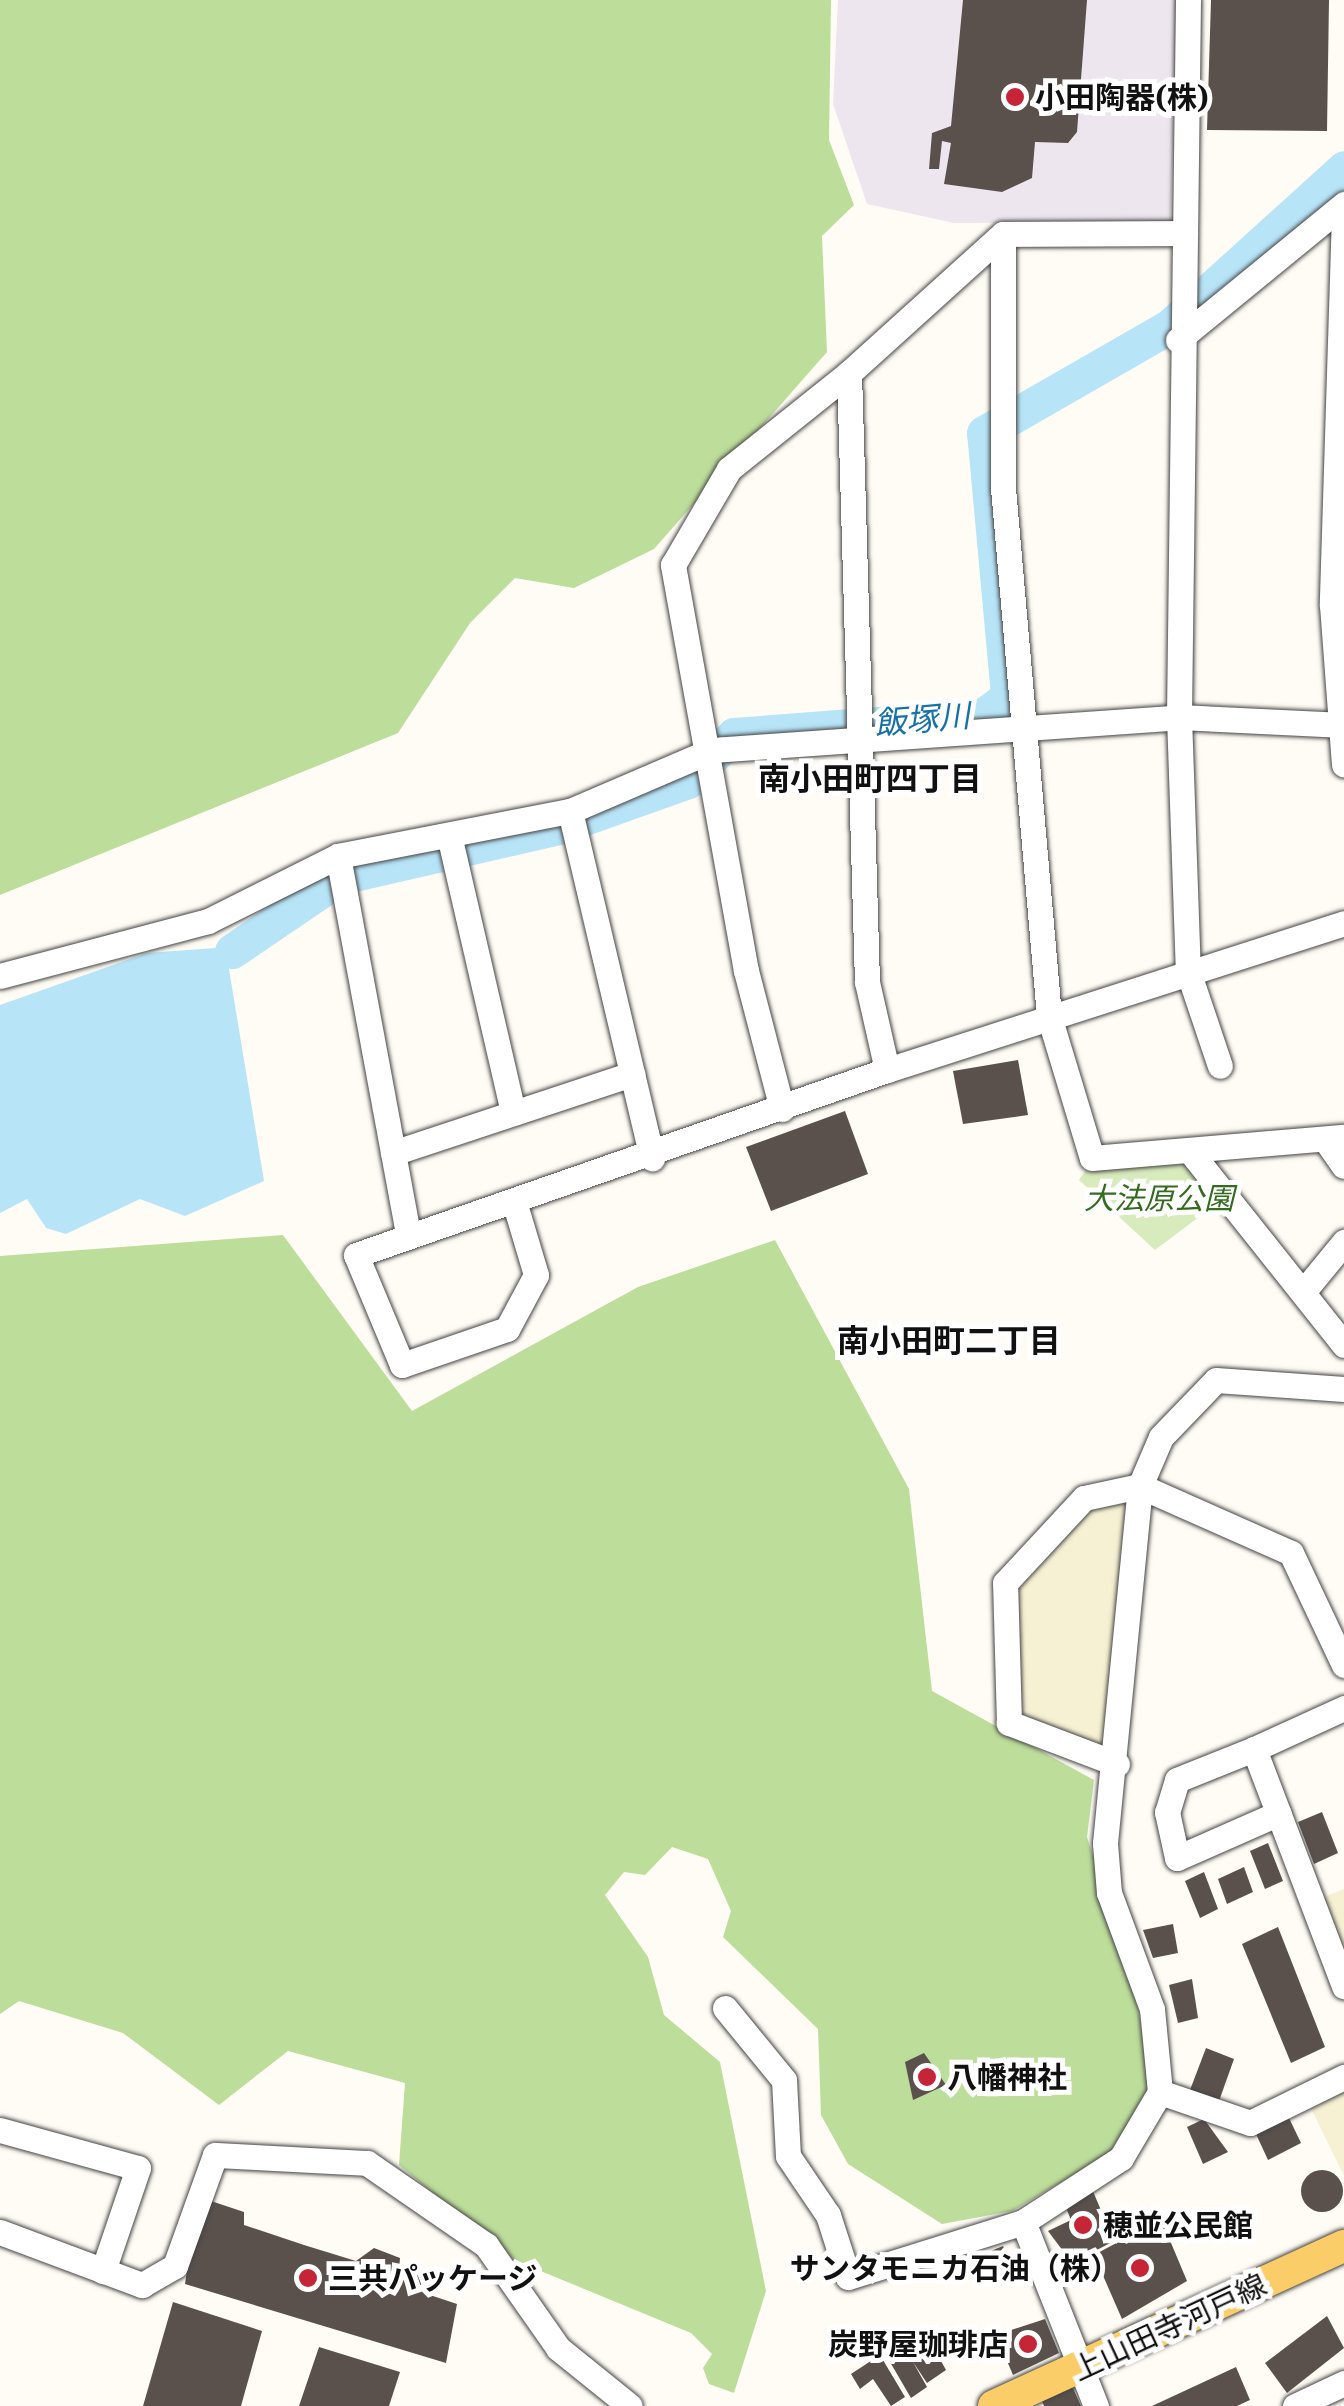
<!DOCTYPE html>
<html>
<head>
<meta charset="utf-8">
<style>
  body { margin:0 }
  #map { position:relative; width:1344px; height:2406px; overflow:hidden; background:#fffcf5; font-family:"Noto Serif","Noto Sans JP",serif }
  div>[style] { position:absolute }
  .industrial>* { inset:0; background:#ede6ef }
  .farmland>* { inset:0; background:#f6f1d3 }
  .green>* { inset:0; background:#d8ebbc }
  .forest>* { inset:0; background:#bddd9b }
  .water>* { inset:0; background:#b8e4f8 }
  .river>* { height:35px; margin:-17.5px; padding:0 17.5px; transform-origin:17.5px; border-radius:17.5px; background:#b8e4f8 }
  .building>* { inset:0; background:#5a514d }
  .round { border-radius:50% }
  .roads { filter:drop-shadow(0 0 2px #444) drop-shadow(0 0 2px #444) }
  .minor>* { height:25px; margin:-12.5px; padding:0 12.5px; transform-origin:12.5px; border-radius:12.5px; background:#fff }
  .major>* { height:32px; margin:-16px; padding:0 16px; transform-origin:16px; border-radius:16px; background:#fbcd69 }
  .dots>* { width:28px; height:28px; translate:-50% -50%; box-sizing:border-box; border:5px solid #fff; border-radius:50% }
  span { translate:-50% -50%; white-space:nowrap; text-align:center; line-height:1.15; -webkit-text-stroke:10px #fff; paint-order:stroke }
  .poi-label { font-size:30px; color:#111; font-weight:700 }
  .left { translate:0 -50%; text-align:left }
  .right { translate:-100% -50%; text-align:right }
  .park-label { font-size:30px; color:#336c1e; font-style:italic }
  .street-label { font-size:30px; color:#111 }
  .water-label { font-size:32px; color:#1571a7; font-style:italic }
  .neighbourhood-label { font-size:32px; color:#111; font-weight:700 }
</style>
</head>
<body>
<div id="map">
  <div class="industrial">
    <div style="clip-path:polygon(838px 0,1178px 0,1170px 222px,954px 223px,867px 204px,833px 104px)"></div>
  </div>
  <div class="farmland">
    <div style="clip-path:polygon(1135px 1491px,1113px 1757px,1014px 1717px,1012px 1587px,1087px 1502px)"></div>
    <div style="clip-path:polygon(1344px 1889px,1344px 1959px,1312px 1902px)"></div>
    <div style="clip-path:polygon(1344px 2077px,1344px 2176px,1305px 2096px)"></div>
  </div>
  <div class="green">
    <div style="clip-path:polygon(1183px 1158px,1219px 1202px,1155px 1250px,1079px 1180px,1087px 1168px)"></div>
  </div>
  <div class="forest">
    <div style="clip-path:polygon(0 0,831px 0,829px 140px,854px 205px,822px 236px,827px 352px,654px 549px,574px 588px,515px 578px,470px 623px,398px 733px,0 895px)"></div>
    <div style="clip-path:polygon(283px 1235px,412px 1411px,638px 1287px,775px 1240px,909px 1489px,932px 1691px,1094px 1780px,1087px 1837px,1128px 1962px,1155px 2091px,1110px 2153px,1012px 2211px,942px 2224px,848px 2164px,821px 2115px,818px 2029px,723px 1937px,731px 1911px,708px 1859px,672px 1847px,645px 1875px,624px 1872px,605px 1895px,648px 1957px,664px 2015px,720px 2062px,766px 2291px,734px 2393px,709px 2384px,703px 2368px,712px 2354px,691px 2333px,514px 2260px,399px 2165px,405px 2083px,288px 2051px,219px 2105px,123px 2033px,19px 2001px,0 2014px,0 1256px)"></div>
  </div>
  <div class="water">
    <div style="clip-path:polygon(215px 948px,229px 969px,264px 1181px,185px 1216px,140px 1199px,66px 1234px,46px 1228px,27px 1199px,0 1213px,0 1005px,147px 953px)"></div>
  </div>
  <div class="river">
    <div style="left:232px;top:951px;width:132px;rotate:-34.2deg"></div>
    <div style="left:341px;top:877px;width:224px;rotate:-12.9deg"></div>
    <div style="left:559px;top:827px;width:137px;rotate:-19.6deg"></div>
    <div style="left:688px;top:781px;width:65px;rotate:-45deg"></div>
    <div style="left:734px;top:735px;width:249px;rotate:-4.4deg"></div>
    <div style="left:982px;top:716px;width:19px;rotate:-35deg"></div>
    <div style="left:998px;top:705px;width:14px;rotate:-45deg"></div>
    <div style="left:1008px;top:695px;width:263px;rotate:-95.2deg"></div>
    <div style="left:984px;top:433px;width:215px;rotate:-29.9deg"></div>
    <div style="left:1170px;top:326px;width:235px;rotate:-42.2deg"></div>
  </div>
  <div class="building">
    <div style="clip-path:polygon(963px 0,1087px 0,1077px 132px,1068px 143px,1035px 142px,1032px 178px,1002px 192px,944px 184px,951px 143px,942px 141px,939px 169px,929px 169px,932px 133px,951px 126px)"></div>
    <div style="clip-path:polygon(1211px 0,1329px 0,1327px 131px,1207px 130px)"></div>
    <div style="clip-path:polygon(1018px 1060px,1028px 1115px,963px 1124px,953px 1071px)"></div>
    <div style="clip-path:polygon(845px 1111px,868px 1174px,771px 1211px,746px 1147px)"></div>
    <div style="clip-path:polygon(1322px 1812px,1338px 1853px,1314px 1864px,1298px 1822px)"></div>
    <div style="clip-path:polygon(1268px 1843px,1283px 1881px,1265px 1889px,1250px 1851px)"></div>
    <div style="clip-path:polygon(1244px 1867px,1253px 1892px,1227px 1904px,1218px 1879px)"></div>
    <div style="clip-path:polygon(1204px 1872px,1218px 1909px,1200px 1918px,1185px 1881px)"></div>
    <div style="clip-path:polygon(1173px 1924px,1178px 1953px,1153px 1958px,1143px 1930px)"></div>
    <div style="clip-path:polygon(1278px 1927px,1325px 2047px,1291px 2063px,1242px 1944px)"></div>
    <div style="clip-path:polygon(1192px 1979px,1198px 2018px,1178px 2023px,1169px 1985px)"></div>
    <div style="clip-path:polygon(1206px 2048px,1234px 2059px,1219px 2101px,1190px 2090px)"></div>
    <div style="clip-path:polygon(924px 2053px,946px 2085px,913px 2100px,905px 2062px)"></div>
    <div style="clip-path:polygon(1289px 2118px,1301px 2143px,1268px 2160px,1256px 2134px)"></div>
    <div style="clip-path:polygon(1204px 2119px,1228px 2152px,1203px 2164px,1187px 2127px)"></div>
    <div class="round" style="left:1301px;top:2170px;width:42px;height:42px"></div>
    <div style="clip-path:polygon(1092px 2189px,1114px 2241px,1072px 2263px,1048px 2231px,1071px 2220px,1064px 2203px)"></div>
    <div style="clip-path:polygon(211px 2201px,244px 2212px,244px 2225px,304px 2245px,356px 2261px,374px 2248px,400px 2258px,399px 2271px,424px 2272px,430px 2295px,457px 2304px,446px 2363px,185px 2284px,192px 2237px)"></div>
    <div style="clip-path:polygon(1161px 2219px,1187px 2281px,1122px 2319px,1094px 2255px)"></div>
    <div style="clip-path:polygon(1003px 2246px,1017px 2278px,1000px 2286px,986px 2253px)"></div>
    <div style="clip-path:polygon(173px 2302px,262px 2331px,241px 2406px,143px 2406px)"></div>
    <div style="clip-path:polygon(1327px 2316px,1344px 2348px,1287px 2393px,1265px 2363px)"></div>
    <div style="clip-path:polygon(1045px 2319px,1059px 2353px,1013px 2375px,996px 2335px)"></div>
    <div style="clip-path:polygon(925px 2332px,946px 2370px,927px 2383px,913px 2362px,927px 2387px,911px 2398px,883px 2350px)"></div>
    <div style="clip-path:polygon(319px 2347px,400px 2372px,389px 2406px,299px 2406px)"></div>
    <div style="clip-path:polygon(880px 2355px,905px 2397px,891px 2406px,873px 2379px,860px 2389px,851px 2374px)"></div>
    <div style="clip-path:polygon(1236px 2367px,1250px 2400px,1237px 2406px,1152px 2406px)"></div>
    <div style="clip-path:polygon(1072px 2386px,1081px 2406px,1044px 2406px,1042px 2401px)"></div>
  </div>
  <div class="roads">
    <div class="minor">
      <div style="left:1188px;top:0;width:717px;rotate:90.72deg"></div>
      <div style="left:1179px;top:717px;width:254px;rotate:88deg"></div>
      <div style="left:1188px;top:971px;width:100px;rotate:71.4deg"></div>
      <div style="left:1344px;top:214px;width:391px;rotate:91.8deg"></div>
      <div style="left:1332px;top:605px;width:160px;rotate:85.7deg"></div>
      <div style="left:1003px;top:234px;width:254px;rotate:90deg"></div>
      <div style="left:1003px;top:488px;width:530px;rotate:85.02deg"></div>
      <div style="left:1049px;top:1016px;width:148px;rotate:73.2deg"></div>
      <div style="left:1092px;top:1158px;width:253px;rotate:-4.8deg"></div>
      <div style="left:1178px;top:340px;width:215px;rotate:-39.3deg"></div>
      <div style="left:570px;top:811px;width:357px;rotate:76.7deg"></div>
      <div style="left:449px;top:835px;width:285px;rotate:77deg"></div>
      <div style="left:338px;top:856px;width:385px;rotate:79.5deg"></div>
      <div style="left:0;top:976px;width:215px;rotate:-14.8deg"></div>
      <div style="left:208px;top:921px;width:145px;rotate:-26.6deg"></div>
      <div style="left:338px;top:856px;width:236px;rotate:-11deg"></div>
      <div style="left:570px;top:811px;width:155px;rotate:-23.2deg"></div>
      <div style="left:712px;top:750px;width:468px;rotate:-4deg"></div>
      <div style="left:1179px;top:717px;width:165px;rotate:2.8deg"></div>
      <div style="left:887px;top:1070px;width:90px;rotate:-102.8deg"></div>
      <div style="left:867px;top:982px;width:609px;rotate:-91.69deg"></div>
      <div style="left:849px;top:373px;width:207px;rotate:-42.1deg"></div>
      <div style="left:1003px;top:234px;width:177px;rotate:-0.3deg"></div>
      <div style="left:782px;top:1109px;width:143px;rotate:-104.6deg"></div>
      <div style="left:746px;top:971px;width:413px;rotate:-100.2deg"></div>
      <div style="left:673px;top:565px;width:111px;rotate:-59.7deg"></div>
      <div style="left:729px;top:469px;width:154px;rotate:-38.7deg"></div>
      <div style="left:1327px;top:1142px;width:29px;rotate:55deg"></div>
      <div style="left:1189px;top:1150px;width:249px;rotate:51.5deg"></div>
      <div style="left:393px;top:1153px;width:252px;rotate:-18.3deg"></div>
      <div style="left:514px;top:1201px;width:77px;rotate:73.4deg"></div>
      <div style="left:536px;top:1275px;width:61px;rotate:118.2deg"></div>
      <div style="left:507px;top:1329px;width:111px;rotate:161.1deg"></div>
      <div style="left:402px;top:1365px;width:119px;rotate:-112.7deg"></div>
      <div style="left:356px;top:1255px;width:562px;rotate:-19.21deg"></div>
      <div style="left:887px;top:1070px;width:480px;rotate:-17.8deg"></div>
      <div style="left:1303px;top:1292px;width:65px;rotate:-50.6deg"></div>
      <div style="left:1344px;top:1708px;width:99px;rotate:155.5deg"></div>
      <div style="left:1254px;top:1749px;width:254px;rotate:69.2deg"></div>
      <div style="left:1254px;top:1749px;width:83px;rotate:158.1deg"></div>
      <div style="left:1177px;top:1780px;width:34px;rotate:107deg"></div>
      <div style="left:1167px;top:1812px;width:47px;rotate:77.7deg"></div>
      <div style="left:1177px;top:1858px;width:111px;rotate:-23.8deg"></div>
      <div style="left:1117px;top:1764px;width:116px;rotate:-159.2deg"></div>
      <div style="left:1009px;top:1723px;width:140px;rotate:-91.6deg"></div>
      <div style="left:1005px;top:1583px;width:116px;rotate:-47.1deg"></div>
      <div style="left:1084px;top:1498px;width:57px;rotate:-12.1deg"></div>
      <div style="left:1140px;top:1486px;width:165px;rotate:23.9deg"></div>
      <div style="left:1291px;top:1553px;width:124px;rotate:64.7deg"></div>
      <div style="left:725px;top:2008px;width:93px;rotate:50.7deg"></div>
      <div style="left:784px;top:2080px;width:76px;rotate:87deg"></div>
      <div style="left:788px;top:2156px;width:71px;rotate:55.9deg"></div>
      <div style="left:828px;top:2215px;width:65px;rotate:72.1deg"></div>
      <div style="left:848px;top:2277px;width:183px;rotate:-17.4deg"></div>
      <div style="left:1160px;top:2092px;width:95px;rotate:19deg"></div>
      <div style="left:1250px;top:2123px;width:105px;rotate:-26.1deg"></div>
      <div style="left:0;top:2130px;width:143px;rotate:15.4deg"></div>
      <div style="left:138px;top:2168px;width:109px;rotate:108.8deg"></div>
      <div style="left:0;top:2232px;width:152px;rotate:20.5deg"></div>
      <div style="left:142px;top:2285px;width:38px;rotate:-30deg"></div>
      <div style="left:175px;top:2266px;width:118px;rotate:-70.2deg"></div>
      <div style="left:215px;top:2155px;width:152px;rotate:3deg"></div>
      <div style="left:367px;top:2163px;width:145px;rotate:34.6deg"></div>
      <div style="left:486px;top:2245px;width:126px;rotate:55deg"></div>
      <div style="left:558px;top:2348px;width:92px;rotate:38.9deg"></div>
      <div style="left:1096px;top:2406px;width:198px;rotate:-111.6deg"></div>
      <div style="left:1023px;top:2222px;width:117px;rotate:-33.1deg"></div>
      <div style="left:1121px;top:2158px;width:77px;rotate:-59.4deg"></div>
      <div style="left:1160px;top:2092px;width:83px;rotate:-95.5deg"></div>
      <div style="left:1152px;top:2009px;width:124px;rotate:-110.3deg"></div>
      <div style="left:1109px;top:1893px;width:50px;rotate:-94.6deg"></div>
      <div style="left:1105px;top:1843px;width:359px;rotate:-84.4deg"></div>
      <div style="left:1140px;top:1486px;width:53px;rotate:-66.8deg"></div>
      <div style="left:1161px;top:1437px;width:79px;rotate:-46deg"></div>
      <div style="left:1216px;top:1380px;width:128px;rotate:4deg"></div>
      <div style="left:1295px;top:2406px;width:54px;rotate:-25.1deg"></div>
    </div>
    <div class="major">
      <div style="left:994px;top:2406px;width:385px;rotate:-24.6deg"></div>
    </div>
  </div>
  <div class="dots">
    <div style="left:1015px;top:97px;background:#c62437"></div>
    <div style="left:927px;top:2077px;background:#c62437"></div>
    <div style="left:1083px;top:2225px;background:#c62437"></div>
    <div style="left:1140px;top:2268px;background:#c62437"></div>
    <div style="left:308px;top:2278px;background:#c62437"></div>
    <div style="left:1028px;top:2344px;background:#c62437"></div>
  </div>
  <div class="poi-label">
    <span class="left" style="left:1035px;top:97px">小田陶器(株)</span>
    <span class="left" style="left:947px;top:2077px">八幡神社</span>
    <span class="left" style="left:1103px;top:2225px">穂並公民館</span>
    <span class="right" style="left:1120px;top:2268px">サンタモニカ石油（株）</span>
    <span class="left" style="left:328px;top:2278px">三共パッケージ</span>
    <span class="right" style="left:1008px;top:2344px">炭野屋珈琲店</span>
  </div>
  <div class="park-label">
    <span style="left:1159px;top:1198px">大法原公園</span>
  </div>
  <div class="street-label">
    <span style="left:1169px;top:2327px;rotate:-25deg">上山田寺河戸線</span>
  </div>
  <div class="water-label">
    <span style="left:922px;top:719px;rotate:-5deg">飯塚川</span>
  </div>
  <div class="neighbourhood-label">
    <span style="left:870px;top:778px">南小田町四丁目</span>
    <span style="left:949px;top:1340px">南小田町二丁目</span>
  </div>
</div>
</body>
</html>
